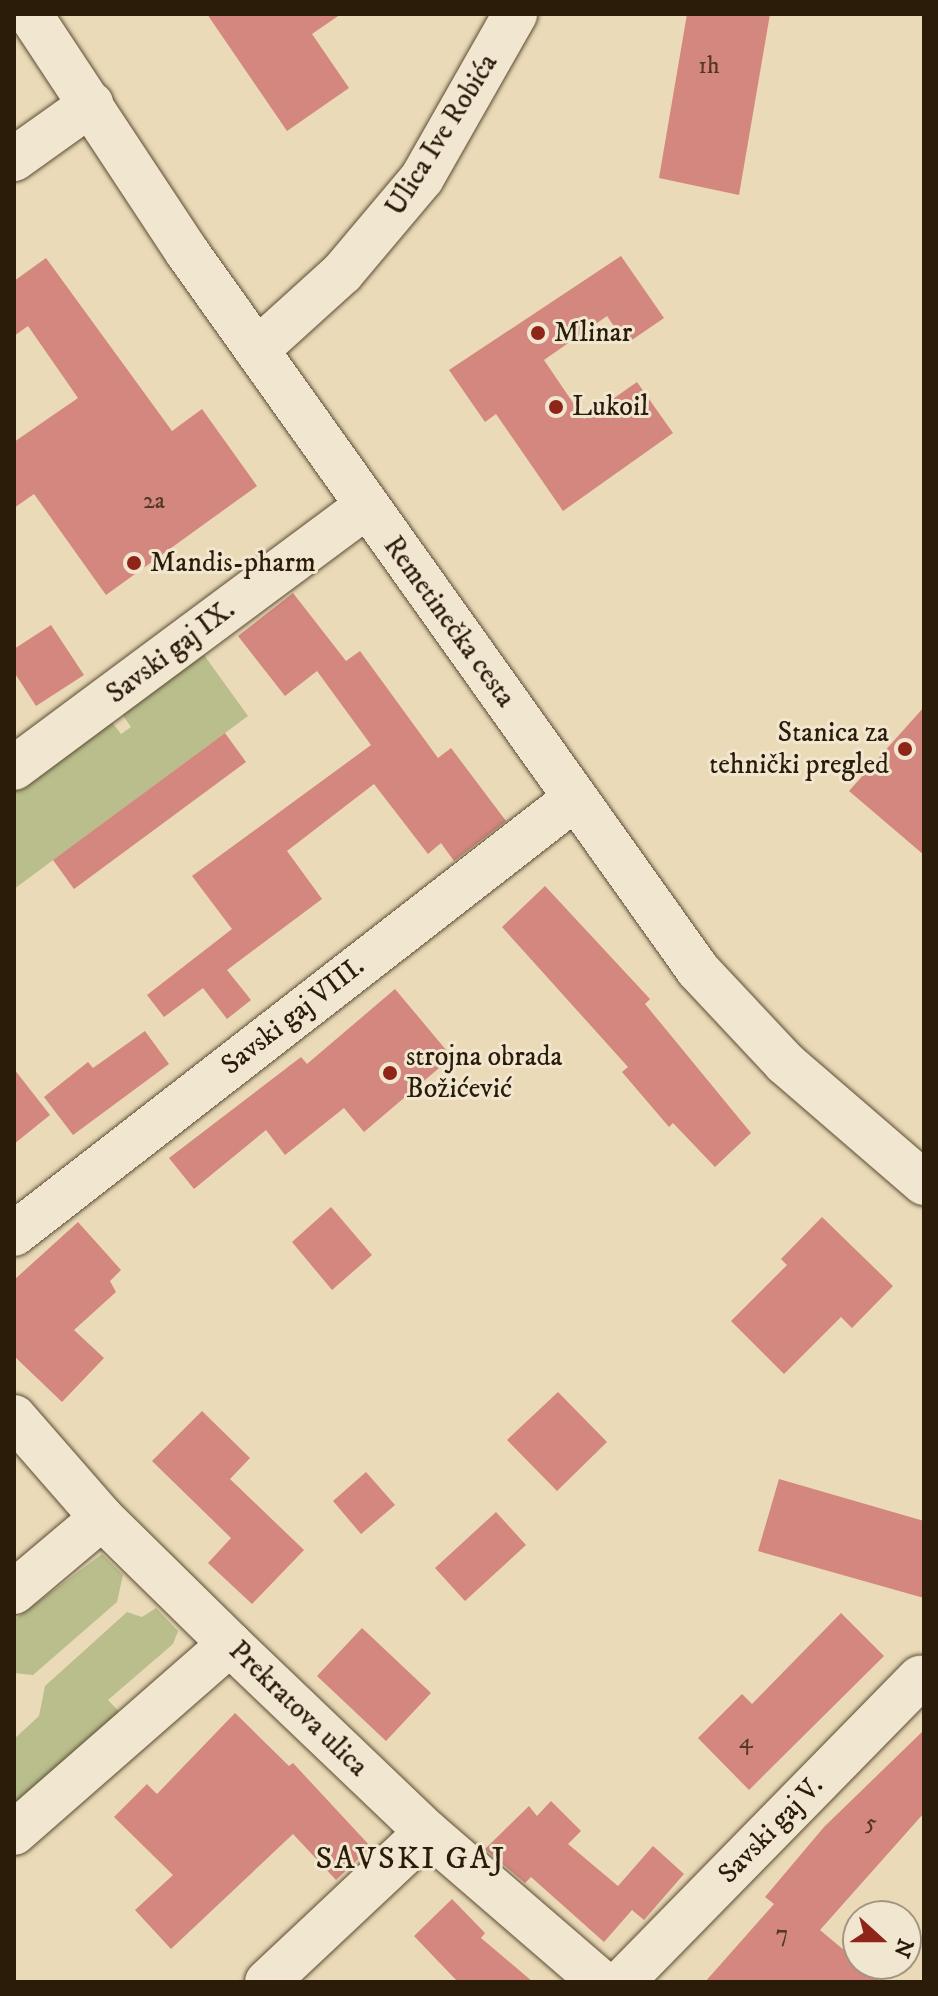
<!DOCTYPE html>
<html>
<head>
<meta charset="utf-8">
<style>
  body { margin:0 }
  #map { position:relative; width:938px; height:1996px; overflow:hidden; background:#eadab7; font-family:"IM FELL DW Pica",serif }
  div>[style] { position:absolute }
  .green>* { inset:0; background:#babe8c }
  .building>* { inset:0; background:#d3877e }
  .roads { filter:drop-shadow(0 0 2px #5b4c35) drop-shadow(0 0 2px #5b4c35) }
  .minor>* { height:44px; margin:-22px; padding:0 22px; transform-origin:22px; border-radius:22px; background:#f1e7d0 }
  .tertiary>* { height:44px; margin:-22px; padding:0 22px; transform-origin:22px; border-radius:22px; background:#f1e7d0 }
  .secondary>* { height:44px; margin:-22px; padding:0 22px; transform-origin:22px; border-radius:22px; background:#f1e7d0 }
  .dots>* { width:22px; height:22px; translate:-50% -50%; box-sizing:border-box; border:4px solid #f1e7d0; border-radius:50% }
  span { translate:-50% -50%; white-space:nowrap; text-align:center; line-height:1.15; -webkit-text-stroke:6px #f1e7d0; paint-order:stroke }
  .number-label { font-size:24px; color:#553727 }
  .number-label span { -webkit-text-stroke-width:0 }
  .street-label { font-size:28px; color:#2b1c0a }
  .poi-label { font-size:28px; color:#2b1c0a }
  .left { translate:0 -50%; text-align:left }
  .right { translate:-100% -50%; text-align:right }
  .quarter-label { font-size:32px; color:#2b1c0a; letter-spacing:2px }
  .frame { position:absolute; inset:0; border:16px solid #2b1c0a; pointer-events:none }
  .north { position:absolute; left:842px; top:1900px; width:80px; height:80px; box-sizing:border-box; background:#f1e7d0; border:2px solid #a29681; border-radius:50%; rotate:111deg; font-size:22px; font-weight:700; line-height:32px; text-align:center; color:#2b1c0a }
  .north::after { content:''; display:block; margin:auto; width:28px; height:36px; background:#8f2418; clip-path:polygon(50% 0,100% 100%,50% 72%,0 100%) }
</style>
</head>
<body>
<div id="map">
  <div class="green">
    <div style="clip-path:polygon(199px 648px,248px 716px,14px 889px,14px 784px,108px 717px,121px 734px,131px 727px,119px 710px)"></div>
    <div style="clip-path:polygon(102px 1554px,123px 1575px,117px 1602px,33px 1675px,14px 1673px,14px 1620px)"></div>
    <div style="clip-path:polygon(156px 1608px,178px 1631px,173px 1644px,108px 1700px,128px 1721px,14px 1817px,14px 1739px,39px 1716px,45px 1686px,127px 1612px,142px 1617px)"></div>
  </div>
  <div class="building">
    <div style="clip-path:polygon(207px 14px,341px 14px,312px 34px,349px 88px,287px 131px)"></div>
    <div style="clip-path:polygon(687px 14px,770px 14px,739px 195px,659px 178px)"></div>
    <div style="clip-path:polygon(621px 256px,664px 318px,626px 344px,607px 316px,544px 360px,584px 419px,637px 382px,673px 433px,563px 511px,496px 414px,485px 422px,449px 370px)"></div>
    <div style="clip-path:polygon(46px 258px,172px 431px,202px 409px,257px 486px,106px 595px,34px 494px,14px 508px,14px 442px,78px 398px,28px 326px,14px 336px,14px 281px)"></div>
    <div style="clip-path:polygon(293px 593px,346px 661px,360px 651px,438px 758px,451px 748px,506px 821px,454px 861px,441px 843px,428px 854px,374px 784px,287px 851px,322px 899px,227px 970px,251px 1000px,227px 1019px,203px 988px,164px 1017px,147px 995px,232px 929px,192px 876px,371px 745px,317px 671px,285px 696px,238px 636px)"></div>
    <div style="clip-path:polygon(51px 625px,84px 675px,36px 706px,14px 672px,14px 649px)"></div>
    <div style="clip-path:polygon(924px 707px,924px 855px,849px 791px)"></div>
    <div style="clip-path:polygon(225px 733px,246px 762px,74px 889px,53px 860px)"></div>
    <div style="clip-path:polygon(545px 886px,650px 999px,645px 1004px,751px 1133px,715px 1167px,673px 1123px,669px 1127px,622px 1072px,628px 1067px,502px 927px)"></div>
    <div style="clip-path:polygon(395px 989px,452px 1057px,364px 1132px,344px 1108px,285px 1155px,266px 1130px,194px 1189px,169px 1158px,301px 1057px,307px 1064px)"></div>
    <div style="clip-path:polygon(145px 1031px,169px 1064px,73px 1135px,44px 1097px,88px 1062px,93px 1068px)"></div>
    <div style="clip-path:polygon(14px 1069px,50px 1115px,14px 1144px)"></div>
    <div style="clip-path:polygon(331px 1207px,372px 1255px,332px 1290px,292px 1242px)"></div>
    <div style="clip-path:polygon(822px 1217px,893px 1286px,852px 1328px,841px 1317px,784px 1374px,731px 1321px,787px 1265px,781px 1259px)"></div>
    <div style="clip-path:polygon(78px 1222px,121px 1270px,110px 1281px,116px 1292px,74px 1330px,104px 1358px,62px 1402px,14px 1356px,14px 1280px)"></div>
    <div style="clip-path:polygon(558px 1392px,607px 1442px,557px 1491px,507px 1440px)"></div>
    <div style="clip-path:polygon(202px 1411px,250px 1458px,230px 1479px,304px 1550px,252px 1604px,208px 1563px,231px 1538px,152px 1461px)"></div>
    <div style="clip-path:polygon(366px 1472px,395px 1505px,361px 1534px,333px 1501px)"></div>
    <div style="clip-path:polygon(779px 1479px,924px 1521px,924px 1598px,758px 1551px)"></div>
    <div style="clip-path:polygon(496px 1512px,526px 1545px,465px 1601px,435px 1568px)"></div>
    <div style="clip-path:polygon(841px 1613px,884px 1656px,749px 1790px,698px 1738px,742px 1694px,752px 1704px)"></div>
    <div style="clip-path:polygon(362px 1628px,431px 1693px,386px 1741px,317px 1676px)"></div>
    <div style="clip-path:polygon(235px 1713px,289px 1766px,293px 1763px,371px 1847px,336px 1880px,293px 1834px,171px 1949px,135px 1910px,173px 1875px,114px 1817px,147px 1784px,157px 1794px)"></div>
    <div style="clip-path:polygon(924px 1730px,924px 1813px,820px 1930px,882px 1982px,705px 1982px,774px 1904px,765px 1897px,824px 1827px)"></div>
    <div style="clip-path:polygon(551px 1801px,581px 1831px,568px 1844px,618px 1886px,653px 1846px,684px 1874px,644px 1920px,632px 1910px,604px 1942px,531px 1877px,525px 1883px,485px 1849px,529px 1806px,537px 1816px)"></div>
    <div style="clip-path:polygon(452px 1899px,485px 1933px,481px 1938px,533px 1982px,458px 1982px,414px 1936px)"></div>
  </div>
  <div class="roads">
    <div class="minor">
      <div style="left:14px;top:159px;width:95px;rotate:-35.5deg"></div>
      <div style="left:257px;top:350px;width:115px;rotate:-42.2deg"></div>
      <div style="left:342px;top:273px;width:124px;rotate:-49.9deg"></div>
      <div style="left:422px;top:178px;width:189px;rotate:-60.4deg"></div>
      <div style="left:14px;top:768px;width:438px;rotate:-36.6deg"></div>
      <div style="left:14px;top:1234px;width:708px;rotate:-37.83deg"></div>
      <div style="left:14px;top:1592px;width:115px;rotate:-40.1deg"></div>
      <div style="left:14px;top:1833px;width:287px;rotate:-41.2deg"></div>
      <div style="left:267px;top:1982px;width:219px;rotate:-43.2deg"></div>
      <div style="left:622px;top:1982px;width:426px;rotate:-45.6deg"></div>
    </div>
    <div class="tertiary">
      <div style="left:14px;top:1417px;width:134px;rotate:48.9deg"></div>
      <div style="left:102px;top:1518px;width:180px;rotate:44.5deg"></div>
      <div style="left:230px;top:1644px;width:272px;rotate:43.7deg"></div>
      <div style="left:427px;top:1832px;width:230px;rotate:40.8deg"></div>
    </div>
    <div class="secondary">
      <div style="left:30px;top:14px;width:285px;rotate:56.6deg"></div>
      <div style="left:187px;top:252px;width:881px;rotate:54.56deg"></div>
      <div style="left:698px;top:970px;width:127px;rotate:46.9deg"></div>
      <div style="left:785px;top:1063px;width:184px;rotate:40.8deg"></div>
    </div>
  </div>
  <div class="dots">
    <div style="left:538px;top:333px;background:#8f2418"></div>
    <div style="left:556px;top:407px;background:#8f2418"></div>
    <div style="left:134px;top:563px;background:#8f2418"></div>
    <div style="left:905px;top:749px;background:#8f2418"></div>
    <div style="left:390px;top:1073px;background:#8f2418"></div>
  </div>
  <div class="number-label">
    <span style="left:709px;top:67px">1h</span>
    <span style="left:154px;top:502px">2a</span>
    <span style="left:746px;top:1742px">4</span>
    <span style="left:871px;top:1824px">5</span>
    <span style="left:782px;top:1935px">7</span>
  </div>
  <div class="street-label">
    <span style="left:442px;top:135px;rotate:-58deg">Ulica Ive Robića</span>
    <span style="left:449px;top:622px;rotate:54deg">Remetinečka cesta</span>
    <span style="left:171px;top:652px;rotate:-37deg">Savski gaj IX.</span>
    <span style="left:293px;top:1016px;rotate:-38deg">Savski gaj VIII.</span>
    <span style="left:298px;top:1709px;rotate:44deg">Prekratova ulica</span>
    <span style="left:771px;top:1830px;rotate:-46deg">Savski gaj V.</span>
  </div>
  <div class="poi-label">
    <span class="left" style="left:554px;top:333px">Mlinar</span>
    <span class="left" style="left:572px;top:407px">Lukoil</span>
    <span class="left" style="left:150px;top:563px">Mandis-pharm</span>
    <span class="right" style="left:889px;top:749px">Stanica za<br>tehnički pregled</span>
    <span class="left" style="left:406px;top:1073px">strojna obrada<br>Božićević</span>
  </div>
  <div class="quarter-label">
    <span style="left:411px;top:1859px">SAVSKI GAJ</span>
  </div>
  <div class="frame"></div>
  <div class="north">N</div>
</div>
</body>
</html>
